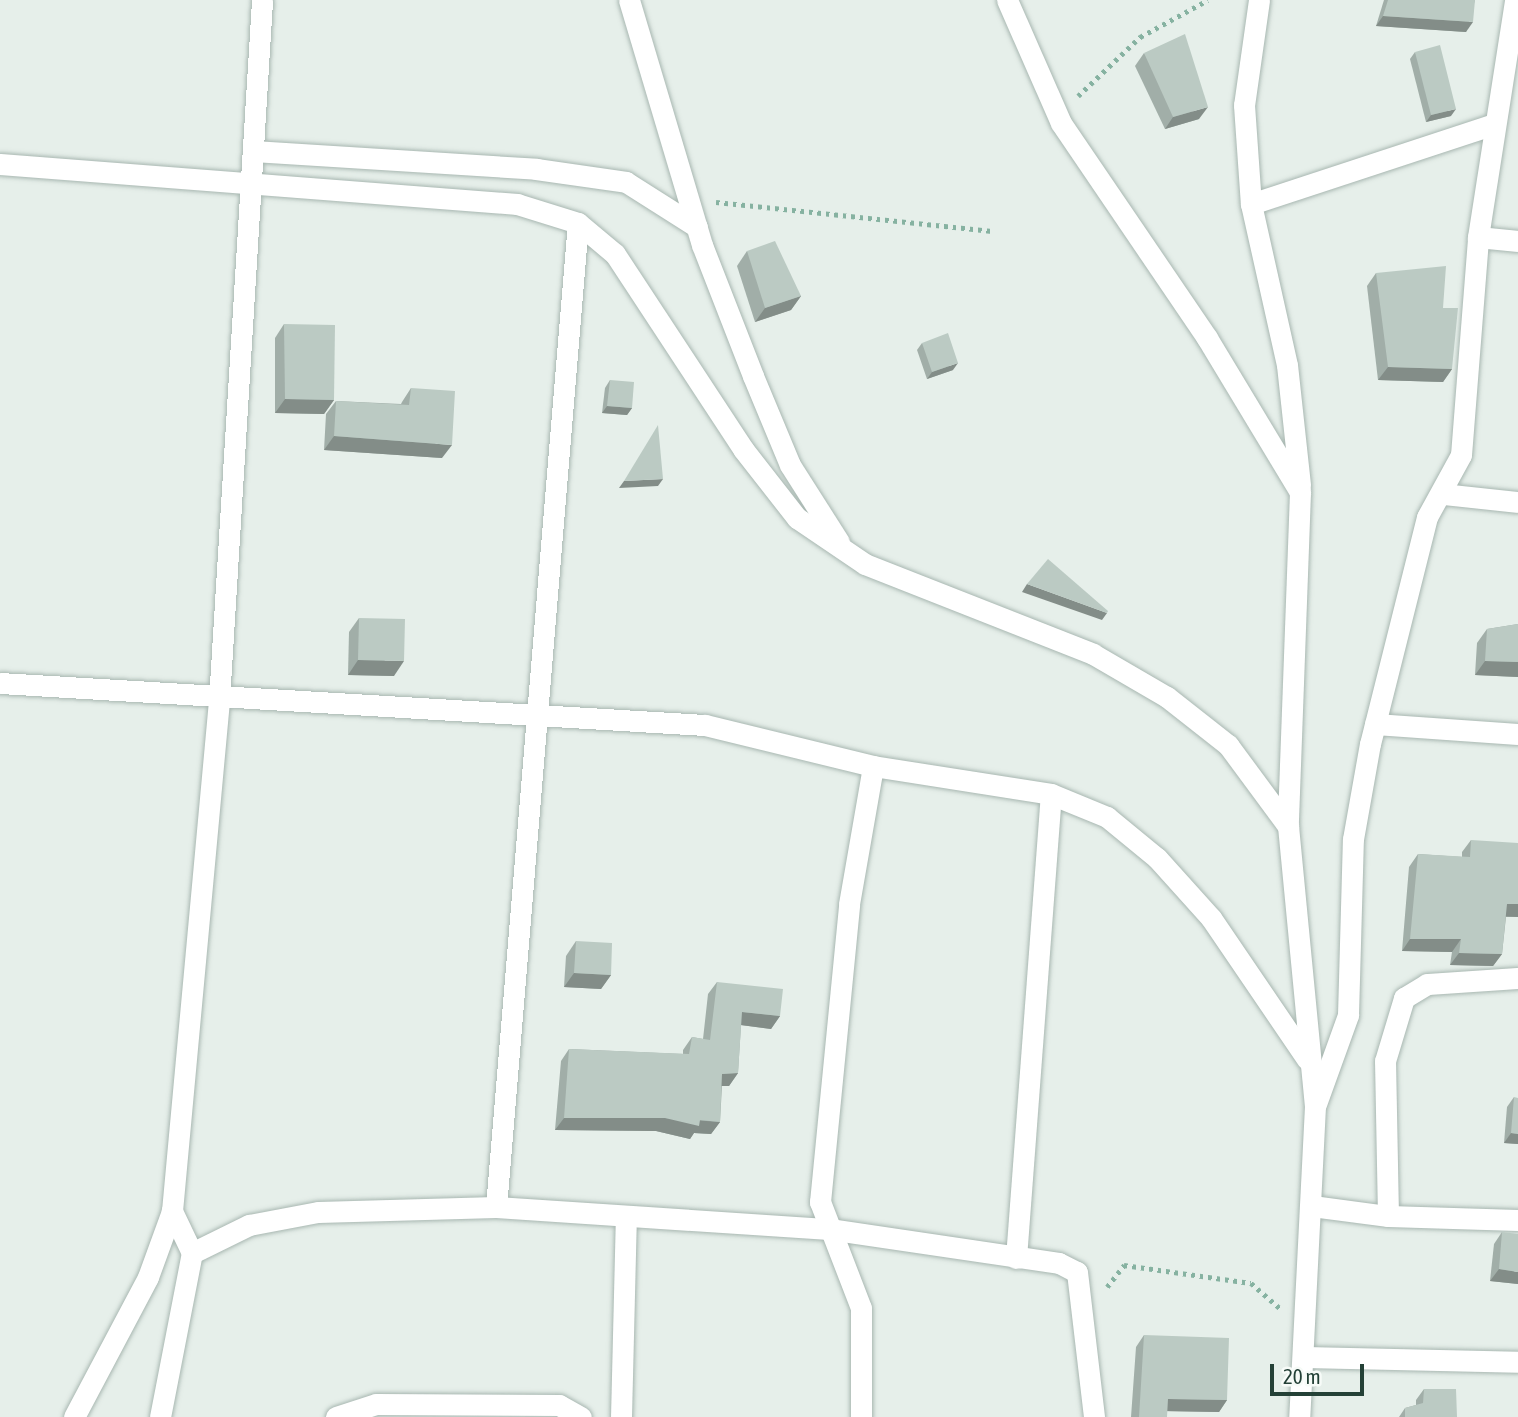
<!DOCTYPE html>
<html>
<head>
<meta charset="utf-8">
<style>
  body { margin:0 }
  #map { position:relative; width:1518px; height:1417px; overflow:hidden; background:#e6efea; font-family:"Asap Condensed",sans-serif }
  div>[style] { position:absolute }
  .path>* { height:4.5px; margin-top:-2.25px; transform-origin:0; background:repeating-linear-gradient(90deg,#86b2a1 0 3.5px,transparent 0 8.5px) }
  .roads { filter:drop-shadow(0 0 2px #a8b7b1) drop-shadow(0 0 2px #a8b7b1) }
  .street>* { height:21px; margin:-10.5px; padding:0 10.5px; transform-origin:10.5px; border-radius:10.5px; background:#fff }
  .wall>* { inset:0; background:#a1aea8 }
  .shaded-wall>* { inset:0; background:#838d88 }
  .building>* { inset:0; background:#bbcac3 }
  span { translate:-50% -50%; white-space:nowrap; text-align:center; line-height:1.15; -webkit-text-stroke:7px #f7fbf8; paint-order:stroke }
  .scale { position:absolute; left:1270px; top:1364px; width:94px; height:32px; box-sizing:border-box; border:4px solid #244137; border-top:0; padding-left:9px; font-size:21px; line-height:24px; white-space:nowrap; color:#244137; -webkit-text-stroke:5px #f7fbf8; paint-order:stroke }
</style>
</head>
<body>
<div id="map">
  <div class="path">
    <div style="left:1078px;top:96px;width:86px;rotate:-43.6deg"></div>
    <div style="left:1140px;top:37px;width:77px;rotate:-28.6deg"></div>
    <div style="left:716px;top:202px;width:280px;rotate:6deg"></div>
    <div style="left:1107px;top:1287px;width:28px;rotate:-52deg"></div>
    <div style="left:1124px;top:1265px;width:128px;rotate:8.1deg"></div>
    <div style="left:1251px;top:1283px;width:38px;rotate:41deg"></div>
  </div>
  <div class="roads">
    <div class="street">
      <div style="left:629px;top:0;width:256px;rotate:73.4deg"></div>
      <div style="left:702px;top:245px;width:141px;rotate:68.7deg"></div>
      <div style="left:753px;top:376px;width:96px;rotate:67.4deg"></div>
      <div style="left:790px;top:465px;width:91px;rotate:57.5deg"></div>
      <div style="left:1007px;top:0;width:134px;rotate:66.3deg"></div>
      <div style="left:1061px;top:123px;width:260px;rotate:55.8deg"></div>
      <div style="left:1207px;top:338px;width:180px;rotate:58.9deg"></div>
      <div style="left:1300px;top:492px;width:334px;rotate:92.1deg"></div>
      <div style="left:1288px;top:826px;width:281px;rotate:84.5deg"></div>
      <div style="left:1315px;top:1106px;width:311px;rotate:92.9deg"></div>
      <div style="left:1259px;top:0;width:106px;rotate:98.1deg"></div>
      <div style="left:1244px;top:105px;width:99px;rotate:86deg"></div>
      <div style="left:1251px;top:204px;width:165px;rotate:77.4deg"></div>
      <div style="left:1287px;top:365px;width:121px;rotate:83.8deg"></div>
      <div style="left:253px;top:151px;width:284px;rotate:3.6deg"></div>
      <div style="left:536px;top:169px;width:91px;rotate:8.2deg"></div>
      <div style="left:626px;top:182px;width:84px;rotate:32.4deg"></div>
      <div style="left:0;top:164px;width:519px;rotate:4.42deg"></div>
      <div style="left:517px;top:204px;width:64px;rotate:17.3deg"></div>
      <div style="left:578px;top:223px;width:48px;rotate:40deg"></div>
      <div style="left:615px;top:254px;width:233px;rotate:56.7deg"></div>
      <div style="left:743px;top:449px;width:88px;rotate:52deg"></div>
      <div style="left:797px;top:518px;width:82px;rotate:34.1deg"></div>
      <div style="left:865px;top:564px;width:245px;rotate:21.5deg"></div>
      <div style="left:1093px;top:654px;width:86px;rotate:30.2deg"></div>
      <div style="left:1167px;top:697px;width:78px;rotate:38.2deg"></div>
      <div style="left:1228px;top:745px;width:101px;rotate:53.5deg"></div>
      <div style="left:1251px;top:204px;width:256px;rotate:-18.2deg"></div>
      <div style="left:1478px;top:237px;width:40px;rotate:5.7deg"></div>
      <div style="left:1443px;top:494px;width:75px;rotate:6.1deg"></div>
      <div style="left:0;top:683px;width:706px;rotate:3.41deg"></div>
      <div style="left:705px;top:725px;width:173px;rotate:13.7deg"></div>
      <div style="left:873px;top:766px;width:180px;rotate:8.9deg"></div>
      <div style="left:1051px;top:794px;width:61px;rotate:22.3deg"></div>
      <div style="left:1107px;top:817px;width:65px;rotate:39.4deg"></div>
      <div style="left:1157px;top:858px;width:81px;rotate:48deg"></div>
      <div style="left:1211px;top:918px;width:171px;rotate:55.8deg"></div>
      <div style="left:1375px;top:724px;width:143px;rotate:4deg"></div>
      <div style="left:1316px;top:1104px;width:95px;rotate:-70.2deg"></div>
      <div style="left:1348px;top:1015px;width:176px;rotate:-88.4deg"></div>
      <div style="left:1353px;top:839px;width:97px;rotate:-79.9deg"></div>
      <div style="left:1370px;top:744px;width:234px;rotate:-75.9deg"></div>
      <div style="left:1427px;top:517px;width:71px;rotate:-61.3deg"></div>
      <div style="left:1461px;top:455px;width:219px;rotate:-85.5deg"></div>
      <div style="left:1478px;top:237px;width:240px;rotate:-81.1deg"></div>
      <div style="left:1312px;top:1206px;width:77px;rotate:7.5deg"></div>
      <div style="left:1388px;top:1216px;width:130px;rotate:1.8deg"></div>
      <div style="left:496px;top:1207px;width:987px;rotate:-85.24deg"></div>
      <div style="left:1388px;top:1216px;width:155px;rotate:-91.1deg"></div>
      <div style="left:1385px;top:1061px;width:66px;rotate:-73.2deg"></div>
      <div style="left:1404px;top:998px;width:27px;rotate:-31deg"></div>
      <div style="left:1427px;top:984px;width:91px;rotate:-3.8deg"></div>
      <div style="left:192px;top:1253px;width:64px;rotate:-26.2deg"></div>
      <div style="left:249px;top:1225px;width:70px;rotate:-10.7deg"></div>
      <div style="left:318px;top:1212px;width:178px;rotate:-1.6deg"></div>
      <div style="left:496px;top:1207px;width:334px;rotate:3.8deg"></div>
      <div style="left:829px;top:1229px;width:232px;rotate:8.4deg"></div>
      <div style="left:1059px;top:1263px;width:20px;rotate:27deg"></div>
      <div style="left:1077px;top:1272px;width:146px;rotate:83.3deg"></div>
      <div style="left:1016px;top:1258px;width:465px;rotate:-85.7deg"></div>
      <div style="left:1304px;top:1357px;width:214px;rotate:1.3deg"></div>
      <div style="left:74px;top:1417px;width:158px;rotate:-62.1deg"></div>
      <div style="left:148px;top:1277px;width:70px;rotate:-70deg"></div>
      <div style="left:172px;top:1211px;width:513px;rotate:-84.74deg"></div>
      <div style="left:219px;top:700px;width:701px;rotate:-86.48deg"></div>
      <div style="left:160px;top:1417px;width:167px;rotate:-79deg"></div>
      <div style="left:192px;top:1253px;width:47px;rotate:-115.5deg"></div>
      <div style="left:336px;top:1417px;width:42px;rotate:-18deg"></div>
      <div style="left:376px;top:1404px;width:183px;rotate:0.3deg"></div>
      <div style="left:559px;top:1405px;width:25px;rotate:29deg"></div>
      <div style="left:621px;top:1417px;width:201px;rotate:-88.6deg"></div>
      <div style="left:861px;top:1417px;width:109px;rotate:-90deg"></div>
      <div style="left:861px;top:1308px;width:114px;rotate:-111.1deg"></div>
      <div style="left:820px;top:1202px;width:299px;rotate:-84.4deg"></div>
      <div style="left:849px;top:904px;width:140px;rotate:-80.1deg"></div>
    </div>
  </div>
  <div class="wall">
    <div style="clip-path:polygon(1384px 0,1475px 0,1466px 32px,1376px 26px)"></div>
    <div style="clip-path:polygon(1415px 52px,1451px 116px,1426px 122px,1410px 59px)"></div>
    <div style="clip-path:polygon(1144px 53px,1199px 119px,1165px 129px,1135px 66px)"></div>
    <div style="clip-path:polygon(747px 251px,801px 296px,791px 310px,755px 322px,737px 266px)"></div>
    <div style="clip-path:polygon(1376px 273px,1443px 308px,1452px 369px,1443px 382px,1378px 380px,1367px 286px)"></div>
    <div style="clip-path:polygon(284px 324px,334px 400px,324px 414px,275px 413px,275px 338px)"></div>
    <div style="clip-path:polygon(922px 343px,953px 370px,927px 379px,917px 350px)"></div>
    <div style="clip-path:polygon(610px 380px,632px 408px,627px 415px,602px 413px,605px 388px)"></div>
    <div style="clip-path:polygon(411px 388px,442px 458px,324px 450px,326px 414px,336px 401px,401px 404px,402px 402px)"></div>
    <div style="clip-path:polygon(359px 618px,394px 676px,348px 675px,349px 632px)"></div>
    <div style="clip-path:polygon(1518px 624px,1518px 677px,1475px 675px,1477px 643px,1487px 629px)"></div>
    <div style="clip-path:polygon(1471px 840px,1518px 917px,1506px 917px,1502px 954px,1493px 966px,1450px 965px,1452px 952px,1402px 951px,1409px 867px,1418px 854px,1462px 857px,1462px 852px)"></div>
    <div style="clip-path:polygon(576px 941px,611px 975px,601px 989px,564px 987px,566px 956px)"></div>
    <div style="clip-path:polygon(717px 982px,780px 1016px,771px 1029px,741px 1025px,738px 1073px,729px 1086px,722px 1086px,720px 1122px,711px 1134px,694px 1133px,690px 1139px,656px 1131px,555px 1130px,561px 1061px,569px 1049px,683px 1054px,683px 1050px,692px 1037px,703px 1039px,708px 994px)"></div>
    <div style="clip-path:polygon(1514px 1097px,1518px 1144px,1504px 1143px,1507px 1107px)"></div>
    <div style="clip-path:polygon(1502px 1232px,1518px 1284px,1490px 1281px,1494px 1244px)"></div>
    <div style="clip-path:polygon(1144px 1335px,1227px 1400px,1219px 1412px,1167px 1411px,1167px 1417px,1131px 1417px,1136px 1347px)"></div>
    <div style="clip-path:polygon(1424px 1389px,1457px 1417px,1399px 1417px,1405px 1408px,1416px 1405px,1416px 1400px)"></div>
  </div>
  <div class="shaded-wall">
    <div style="clip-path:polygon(1383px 16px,1473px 22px,1466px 32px,1376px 26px)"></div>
    <div style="clip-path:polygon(1208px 107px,1199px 119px,1165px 129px,1173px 117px)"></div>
    <div style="clip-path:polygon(1456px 109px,1451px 116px,1426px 122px,1431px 115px)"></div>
    <div style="clip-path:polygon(801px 296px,791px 310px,755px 322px,765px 308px)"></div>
    <div style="clip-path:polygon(958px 363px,953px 370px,927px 379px,932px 372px)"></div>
    <div style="clip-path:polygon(1388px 367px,1452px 369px,1443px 382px,1378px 380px)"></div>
    <div style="clip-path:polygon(285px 399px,334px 400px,324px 414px,275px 413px)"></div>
    <div style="clip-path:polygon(607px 406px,632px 408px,627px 415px,602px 413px)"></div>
    <div style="clip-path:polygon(334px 436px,452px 445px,442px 458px,324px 450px)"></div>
    <div style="clip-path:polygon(663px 479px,658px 486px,619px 488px,624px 481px)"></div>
    <div style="clip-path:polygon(1027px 584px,1107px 613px,1102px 620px,1022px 592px)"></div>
    <div style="clip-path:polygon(358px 660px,404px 661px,394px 676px,348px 675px)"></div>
    <div style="clip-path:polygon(1485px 661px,1518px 662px,1518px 677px,1475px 675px)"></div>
    <div style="clip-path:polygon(1507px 904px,1518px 904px,1518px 917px,1498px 916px)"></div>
    <div style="clip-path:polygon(1410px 939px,1461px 939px,1452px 952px,1402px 951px)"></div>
    <div style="clip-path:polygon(1459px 953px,1502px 954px,1493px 966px,1450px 965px)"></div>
    <div style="clip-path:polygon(574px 973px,611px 975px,601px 989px,564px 987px)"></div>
    <div style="clip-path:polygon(742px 1012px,780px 1016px,771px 1029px,733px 1024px)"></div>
    <div style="clip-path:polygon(738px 1073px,729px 1086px,714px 1086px,722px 1074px)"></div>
    <div style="clip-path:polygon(564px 1118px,665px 1118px,720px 1122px,711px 1134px,694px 1133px,690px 1139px,656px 1131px,555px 1130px)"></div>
    <div style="clip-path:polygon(1511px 1133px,1518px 1134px,1518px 1144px,1504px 1143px)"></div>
    <div style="clip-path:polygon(1499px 1269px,1518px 1272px,1518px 1284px,1490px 1281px)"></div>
    <div style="clip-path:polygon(1168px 1399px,1227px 1400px,1219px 1412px,1159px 1411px)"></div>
  </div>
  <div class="building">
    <div style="clip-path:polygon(1388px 0,1475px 0,1473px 22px,1383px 16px)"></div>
    <div style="clip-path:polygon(1185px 34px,1208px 107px,1173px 117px,1144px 53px)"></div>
    <div style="clip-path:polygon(1440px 45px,1456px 109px,1431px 115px,1415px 52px)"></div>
    <div style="clip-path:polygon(775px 241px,801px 296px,765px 308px,747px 251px)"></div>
    <div style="clip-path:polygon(1446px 266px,1443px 308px,1458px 308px,1452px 369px,1388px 367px,1376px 273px)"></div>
    <div style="clip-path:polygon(284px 324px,335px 325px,334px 400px,285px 399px)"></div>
    <div style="clip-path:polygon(948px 333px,958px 363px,932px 372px,922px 343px)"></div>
    <div style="clip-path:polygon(610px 380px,634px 382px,632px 408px,607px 406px)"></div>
    <div style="clip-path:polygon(411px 388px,455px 391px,452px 445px,334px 436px,336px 401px,409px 405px)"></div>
    <div style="clip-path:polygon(658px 425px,663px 479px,624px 481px)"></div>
    <div style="clip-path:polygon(1048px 559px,1108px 611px,1107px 613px,1027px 584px)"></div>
    <div style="clip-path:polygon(359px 618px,405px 619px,404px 661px,358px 660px)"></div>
    <div style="clip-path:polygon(1518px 624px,1518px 662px,1485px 661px,1487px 629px)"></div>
    <div style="clip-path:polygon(1471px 840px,1518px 843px,1518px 904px,1507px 904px,1502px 954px,1459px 953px,1461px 939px,1410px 939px,1418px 854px,1470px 857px)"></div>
    <div style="clip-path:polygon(576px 941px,612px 943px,611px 975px,574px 973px)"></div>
    <div style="clip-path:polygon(717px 982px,783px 989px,780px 1016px,742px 1012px,738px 1073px,722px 1074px,720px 1122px,700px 1120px,699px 1126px,665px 1118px,564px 1118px,569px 1049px,689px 1054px,692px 1037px,710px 1040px)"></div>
    <div style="clip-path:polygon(1514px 1097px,1518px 1098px,1518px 1134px,1511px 1133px)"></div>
    <div style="clip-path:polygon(1502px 1232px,1518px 1234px,1518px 1272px,1499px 1269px)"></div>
    <div style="clip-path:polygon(1144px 1335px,1229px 1338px,1227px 1400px,1168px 1399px,1167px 1417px,1139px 1417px)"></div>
    <div style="clip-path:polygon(1424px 1389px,1456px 1389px,1457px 1417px,1405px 1417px,1405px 1408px,1423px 1403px)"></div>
  </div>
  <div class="scale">20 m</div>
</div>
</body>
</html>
